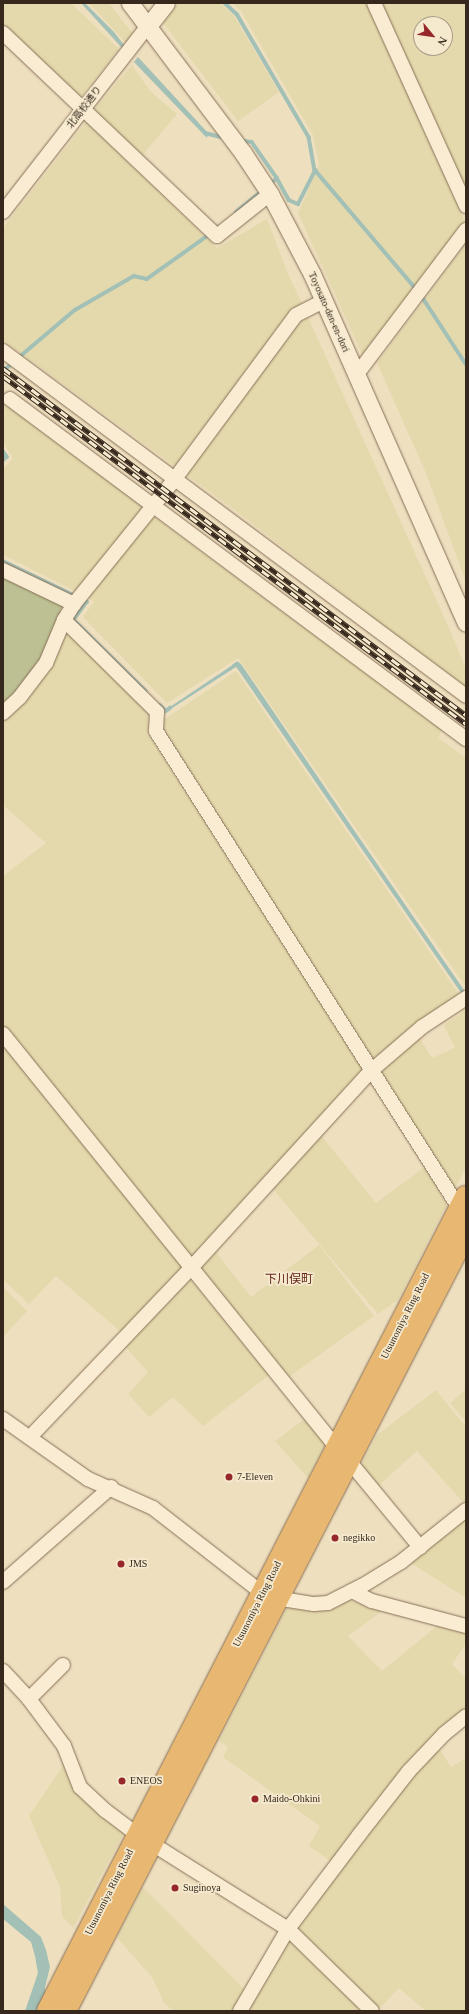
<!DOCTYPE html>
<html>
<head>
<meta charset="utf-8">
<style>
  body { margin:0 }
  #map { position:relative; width:469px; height:2014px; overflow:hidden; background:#eedfbf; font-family:"Times New Roman","Noto Sans JP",serif }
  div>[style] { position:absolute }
  .farmland>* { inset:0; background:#e4d9ac }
  .cemetery>* { inset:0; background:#bcc093 }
  .water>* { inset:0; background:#a2c0b6 }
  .stream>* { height:3.5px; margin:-1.75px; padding:0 1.75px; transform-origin:1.75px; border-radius:1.75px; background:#a2c0b6 }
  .roads { filter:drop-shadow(0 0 1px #876f57) drop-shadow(0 0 1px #876f57) }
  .minor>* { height:14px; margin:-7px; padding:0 7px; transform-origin:7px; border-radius:7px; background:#f9ecd2 }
  .tertiary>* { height:17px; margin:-8.5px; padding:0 8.5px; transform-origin:8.5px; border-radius:8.5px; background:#f9ecd2 }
  .trunk>* { height:22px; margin:-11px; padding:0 11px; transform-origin:11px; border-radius:11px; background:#e8b872 }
  .rail>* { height:4.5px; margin-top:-2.25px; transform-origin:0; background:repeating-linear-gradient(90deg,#f5e9ce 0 9px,#36281c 0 18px); box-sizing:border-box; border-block:1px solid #36281c }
  .dots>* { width:11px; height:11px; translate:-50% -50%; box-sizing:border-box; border:2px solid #f5e9ce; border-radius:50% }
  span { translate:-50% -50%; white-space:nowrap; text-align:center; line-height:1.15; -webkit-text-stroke:3.5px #f5e9ce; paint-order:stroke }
  .street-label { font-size:10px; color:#36281c }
  .poi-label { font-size:10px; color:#36281c }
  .left { translate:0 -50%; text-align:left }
  .quarter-label { font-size:12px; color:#63281b }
  .frame { position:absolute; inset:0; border:4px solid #36281c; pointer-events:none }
  .north { position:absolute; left:413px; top:16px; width:40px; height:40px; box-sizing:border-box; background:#f5e9ce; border:1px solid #a99c87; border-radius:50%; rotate:119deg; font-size:11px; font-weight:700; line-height:16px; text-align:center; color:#36281c }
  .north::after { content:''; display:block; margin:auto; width:14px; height:18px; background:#96272a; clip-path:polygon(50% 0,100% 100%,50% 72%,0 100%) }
</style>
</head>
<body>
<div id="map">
  <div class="farmland">
    <div style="clip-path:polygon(3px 3px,71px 3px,119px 49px,80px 99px,3px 26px)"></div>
    <div style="clip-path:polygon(89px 3px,109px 3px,133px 34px,126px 43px)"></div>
    <div style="clip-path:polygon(178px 3px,219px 3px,233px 14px,279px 92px,238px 121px,163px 23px)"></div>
    <div style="clip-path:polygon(232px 3px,366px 3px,465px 221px,363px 356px,298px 213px,319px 165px,313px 135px,241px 11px)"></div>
    <div style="clip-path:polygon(evenodd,381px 3px,466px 3px,466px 195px,381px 3px,421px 24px,445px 24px,445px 48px,421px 48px,421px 24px)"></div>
    <div style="clip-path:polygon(132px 65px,150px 91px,177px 114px,140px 158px,92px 112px)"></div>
    <div style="clip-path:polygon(86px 122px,217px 248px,267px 219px,287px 271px,449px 628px,466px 669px,466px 690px,248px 520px,3px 340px,3px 228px)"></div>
    <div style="clip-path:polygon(466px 243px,466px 582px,426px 473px,377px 363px)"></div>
    <div style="clip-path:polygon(3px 402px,144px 506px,77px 592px,3px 555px,3px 470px,13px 458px,3px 442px)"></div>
    <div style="clip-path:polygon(153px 516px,442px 730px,438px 738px,466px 758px,466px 987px,238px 658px,167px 703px,83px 617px,94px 602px,88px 597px)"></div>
    <div style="clip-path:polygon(65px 630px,148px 711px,148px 734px,364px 1071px,191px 1261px,3px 1028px,3px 876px,46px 843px,3px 805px,3px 721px,24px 701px)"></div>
    <div style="clip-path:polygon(236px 671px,460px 996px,372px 1061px,162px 726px,165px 719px)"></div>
    <div style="clip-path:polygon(466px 1010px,466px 1167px,454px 1191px,379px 1070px,419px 1037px,432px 1058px,455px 1048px,444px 1025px)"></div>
    <div style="clip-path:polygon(3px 1044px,184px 1268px,122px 1333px,56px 1276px,29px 1304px,3px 1279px)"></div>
    <div style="clip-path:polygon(320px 1134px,376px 1203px,425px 1167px,447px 1205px,398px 1300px,378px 1314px,272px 1188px)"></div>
    <div style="clip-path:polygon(319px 1245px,374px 1316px,286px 1379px,196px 1269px,215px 1251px,251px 1297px)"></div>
    <div style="clip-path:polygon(189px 1278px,269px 1375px,203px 1426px,173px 1397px,149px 1417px,128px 1394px,148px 1372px,124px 1345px)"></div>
    <div style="clip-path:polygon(3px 1287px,27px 1311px,3px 1337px)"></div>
    <div style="clip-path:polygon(466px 1389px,466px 1422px,450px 1403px)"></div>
    <div style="clip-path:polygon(436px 1390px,466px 1427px,466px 1501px,463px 1502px,417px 1451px,377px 1487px,360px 1467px,377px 1435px)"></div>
    <div style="clip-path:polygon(306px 1418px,326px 1443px,308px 1478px,275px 1441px)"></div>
    <div style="clip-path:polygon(466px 1519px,466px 1598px,408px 1561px)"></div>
    <div style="clip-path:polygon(302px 1595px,340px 1597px,382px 1611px,348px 1636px,382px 1671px,437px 1626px,466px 1633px,466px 1644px,452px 1664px,466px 1679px,466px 1710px,333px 1863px,309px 1846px,320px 1826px,223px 1757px,228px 1747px,219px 1741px,290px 1602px)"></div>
    <div style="clip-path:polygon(437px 1745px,451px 1767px,466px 1758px,466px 2011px,426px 2011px,399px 1988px,377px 2011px,294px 1929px)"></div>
    <div style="clip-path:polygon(66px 1761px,124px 1833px,73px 1928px,62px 1916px,60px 1887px,29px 1816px)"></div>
    <div style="clip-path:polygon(143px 1887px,245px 1990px,233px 2011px,174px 2011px,164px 2003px,152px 1977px,117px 1938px)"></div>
    <div style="clip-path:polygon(289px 1937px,364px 2011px,244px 2011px)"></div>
  </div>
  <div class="cemetery">
    <div style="clip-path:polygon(3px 575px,63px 604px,43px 655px,26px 681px,4px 704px)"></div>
  </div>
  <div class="water">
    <div style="clip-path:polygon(81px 3px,85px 3px,114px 32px,124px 45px,122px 48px)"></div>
    <div style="clip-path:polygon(138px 57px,208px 133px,207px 138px,134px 62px)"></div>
    <div style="clip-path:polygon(237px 662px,241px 664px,466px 995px,239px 665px,166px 712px,167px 709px)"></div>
    <div style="clip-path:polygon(3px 1904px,41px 1937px,46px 1950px,50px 1967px,45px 1987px,45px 2011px,25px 2011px,38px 1973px,35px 1956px,31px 1942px,3px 1919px)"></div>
  </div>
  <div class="stream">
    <div style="left:225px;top:3px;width:16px;rotate:43deg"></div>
    <div style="left:237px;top:14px;width:143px;rotate:59.7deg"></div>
    <div style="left:309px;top:137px;width:34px;rotate:80deg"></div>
    <div style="left:205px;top:133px;width:21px;rotate:14deg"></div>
    <div style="left:239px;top:140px;width:13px;rotate:9deg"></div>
    <div style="left:252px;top:142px;width:44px;rotate:55.2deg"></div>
    <div style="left:274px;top:181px;width:4px;rotate:-45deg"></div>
    <div style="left:277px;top:178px;width:25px;rotate:61deg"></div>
    <div style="left:289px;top:200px;width:10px;rotate:24deg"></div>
    <div style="left:298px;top:204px;width:38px;rotate:-63deg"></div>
    <div style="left:315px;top:170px;width:157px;rotate:49.6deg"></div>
    <div style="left:236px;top:212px;width:28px;rotate:-39deg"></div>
    <div style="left:421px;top:295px;width:82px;rotate:56.9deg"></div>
    <div style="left:17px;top:359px;width:76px;rotate:-40.2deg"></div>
    <div style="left:75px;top:310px;width:68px;rotate:-30deg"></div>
    <div style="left:134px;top:276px;width:13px;rotate:13deg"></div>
    <div style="left:147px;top:279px;width:77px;rotate:-35.5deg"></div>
    <div style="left:3px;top:371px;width:13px;rotate:-39deg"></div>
    <div style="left:3px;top:451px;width:7px;rotate:56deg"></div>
    <div style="left:7px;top:457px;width:6px;rotate:135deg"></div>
    <div style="left:3px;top:561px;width:80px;rotate:25.9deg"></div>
    <div style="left:83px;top:599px;width:5px;rotate:37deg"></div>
    <div style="left:87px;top:602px;width:22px;rotate:126deg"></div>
    <div style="left:74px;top:620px;width:101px;rotate:44.6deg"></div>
    <div style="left:234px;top:666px;width:4px;rotate:-34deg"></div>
    <div style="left:237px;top:664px;width:402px;rotate:55.4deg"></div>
    <div style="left:160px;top:705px;width:8px;rotate:45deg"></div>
    <div style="left:166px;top:711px;width:5px;rotate:-37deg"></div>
  </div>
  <div class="roads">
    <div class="minor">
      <div style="left:374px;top:3px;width:223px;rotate:65.6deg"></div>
      <div style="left:3px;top:33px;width:295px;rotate:43.5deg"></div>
      <div style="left:217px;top:236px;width:68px;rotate:-38.4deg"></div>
      <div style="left:3px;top:212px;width:236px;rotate:-52.1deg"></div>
      <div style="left:3px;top:351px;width:577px;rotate:36.69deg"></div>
      <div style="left:357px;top:374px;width:181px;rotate:-52.9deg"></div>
      <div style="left:10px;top:399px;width:569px;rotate:36.71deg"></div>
      <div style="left:3px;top:570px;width:79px;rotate:25.6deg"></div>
      <div style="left:64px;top:620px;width:131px;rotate:44.7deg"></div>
      <div style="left:157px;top:712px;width:19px;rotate:93deg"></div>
      <div style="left:156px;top:731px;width:572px;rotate:57.56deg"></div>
      <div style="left:3px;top:713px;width:23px;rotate:-43deg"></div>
      <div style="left:20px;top:697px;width:43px;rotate:-52.6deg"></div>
      <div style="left:46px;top:663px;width:47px;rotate:-67.3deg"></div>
      <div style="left:64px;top:620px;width:19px;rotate:-58deg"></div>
      <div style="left:74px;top:604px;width:159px;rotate:-51.1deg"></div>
      <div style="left:174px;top:480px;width:205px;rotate:-53.5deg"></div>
      <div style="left:296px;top:315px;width:31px;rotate:-27deg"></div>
      <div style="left:3px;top:1034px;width:532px;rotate:51.1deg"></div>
      <div style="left:3px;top:1419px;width:104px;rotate:35.2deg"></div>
      <div style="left:88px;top:1479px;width:71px;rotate:24deg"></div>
      <div style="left:153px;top:1508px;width:138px;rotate:37.9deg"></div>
      <div style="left:262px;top:1593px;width:27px;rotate:15deg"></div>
      <div style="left:288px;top:1600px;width:26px;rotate:9deg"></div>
      <div style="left:314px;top:1604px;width:14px;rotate:-4deg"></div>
      <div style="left:328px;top:1603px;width:38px;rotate:-27deg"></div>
      <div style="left:362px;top:1586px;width:46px;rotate:-31.6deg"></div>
      <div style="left:401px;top:1562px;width:83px;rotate:-38.7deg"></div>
      <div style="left:31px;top:1436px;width:232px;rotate:-46.4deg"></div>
      <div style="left:191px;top:1268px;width:268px;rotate:-47.6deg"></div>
      <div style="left:372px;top:1070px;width:66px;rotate:-40.7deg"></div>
      <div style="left:422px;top:1027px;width:53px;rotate:-33.4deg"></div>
      <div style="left:349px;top:1461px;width:112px;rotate:50.5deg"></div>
      <div style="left:3px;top:1582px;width:144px;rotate:-41.3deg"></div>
      <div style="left:352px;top:1591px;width:22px;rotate:27deg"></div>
      <div style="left:372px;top:1601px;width:97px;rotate:14.9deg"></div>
      <div style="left:3px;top:1671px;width:38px;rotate:47deg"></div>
      <div style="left:29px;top:1699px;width:59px;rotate:53.3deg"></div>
      <div style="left:64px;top:1746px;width:44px;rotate:68.7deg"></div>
      <div style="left:80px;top:1787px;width:35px;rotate:43deg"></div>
      <div style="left:106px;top:1811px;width:40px;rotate:37deg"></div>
      <div style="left:138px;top:1835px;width:177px;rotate:32.1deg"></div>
      <div style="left:288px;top:1929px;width:117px;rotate:44.3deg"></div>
      <div style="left:29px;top:1699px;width:48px;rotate:-45deg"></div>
      <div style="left:240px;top:2011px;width:95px;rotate:-59.7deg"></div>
      <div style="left:288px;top:1929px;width:118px;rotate:-52.9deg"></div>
      <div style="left:359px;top:1835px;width:81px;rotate:-52deg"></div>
      <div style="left:409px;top:1771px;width:51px;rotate:-46.6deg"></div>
      <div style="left:444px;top:1734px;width:28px;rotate:-39deg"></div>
    </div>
    <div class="tertiary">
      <div style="left:130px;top:3px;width:188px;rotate:53deg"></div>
      <div style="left:243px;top:153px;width:49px;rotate:56.6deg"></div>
      <div style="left:270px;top:194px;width:90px;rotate:62.3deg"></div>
      <div style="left:312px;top:274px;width:381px;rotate:66.2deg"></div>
      <div style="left:148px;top:26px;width:29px;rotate:-52deg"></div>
    </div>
    <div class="trunk">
      <div style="left:48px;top:2011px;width:915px;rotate:-62.82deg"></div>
      <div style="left:65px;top:2011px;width:876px;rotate:-62.76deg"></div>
    </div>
  </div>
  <div class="rail">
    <div style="left:3px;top:368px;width:579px;rotate:36.85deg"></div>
    <div style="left:3px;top:376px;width:579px;rotate:36.93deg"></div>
  </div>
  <div class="dots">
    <div style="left:229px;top:1477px;background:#96272a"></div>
    <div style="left:335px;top:1538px;background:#96272a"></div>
    <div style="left:121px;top:1564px;background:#96272a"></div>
    <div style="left:122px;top:1781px;background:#96272a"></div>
    <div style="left:255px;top:1799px;background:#96272a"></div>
    <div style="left:175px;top:1888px;background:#96272a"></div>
  </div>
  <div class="street-label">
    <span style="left:84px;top:107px;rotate:-52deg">北高校通り</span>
    <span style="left:329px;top:312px;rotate:66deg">Toyosato-den-en-dori</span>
    <span style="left:405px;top:1316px;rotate:-63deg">Utsunomiya Ring Road</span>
    <span style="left:257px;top:1604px;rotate:-63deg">Utsunomiya Ring Road</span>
    <span style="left:109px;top:1892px;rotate:-63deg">Utsunomiya Ring Road</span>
  </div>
  <div class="poi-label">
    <span class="left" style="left:237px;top:1477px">7-Eleven</span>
    <span class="left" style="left:343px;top:1538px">negikko</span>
    <span class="left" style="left:129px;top:1564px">JMS</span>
    <span class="left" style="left:130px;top:1781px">ENEOS</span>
    <span class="left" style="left:263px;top:1799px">Maido-Ohkini</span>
    <span class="left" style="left:183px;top:1888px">Suginoya</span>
  </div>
  <div class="quarter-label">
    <span style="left:289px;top:1280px">下川俣町</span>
  </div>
  <div class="frame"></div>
  <div class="north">N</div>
</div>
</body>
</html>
